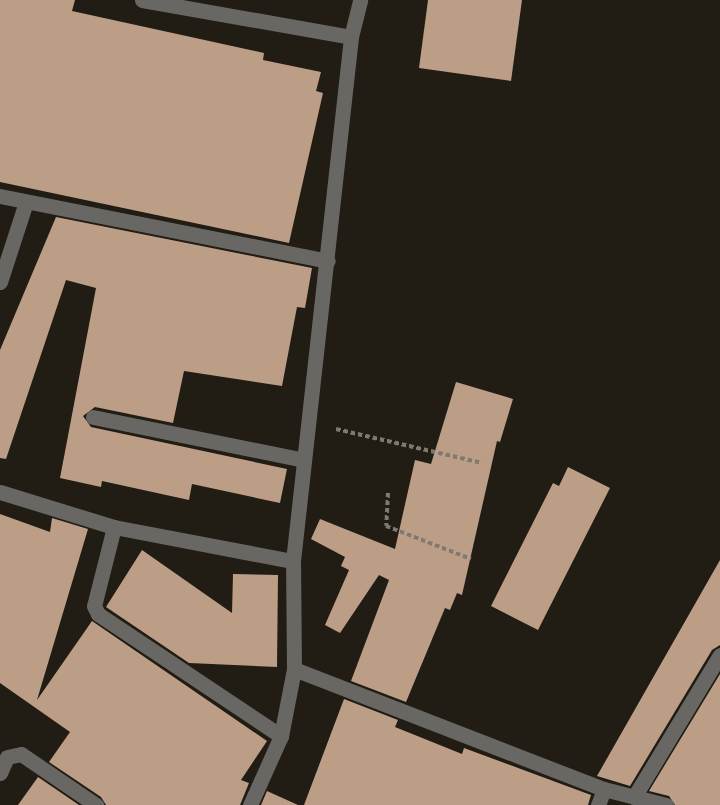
<!DOCTYPE html>
<html>
<head>
<meta charset="utf-8">
<style>
  body { margin:0 }
  #map { position:relative; width:720px; height:805px; overflow:hidden; background:#211c14; font-family:Raleway,sans-serif }
  div>[style] { position:absolute }
  .building>* { inset:0; background:#bc9e87 }
  .path>* { height:4px; margin-top:-2px; transform-origin:0; background:repeating-linear-gradient(90deg,#7e7a73 0 4.5px,transparent 0 7.5px) }
  .minor>* { height:15px; margin:-7.5px; padding:0 7.5px; transform-origin:7.5px; border-radius:7.5px; background:#686763 }
  span { translate:-50% -50%; white-space:nowrap; text-align:center; line-height:1.15; -webkit-text-stroke:6px #18130b; paint-order:stroke }
</style>
</head>
<body>
<div id="map">
  <div class="building">
    <div style="clip-path:polygon(0 0,75px 0,72px 11px,264px 53px,263px 60px,321px 72px,316px 91px,323px 93px,289px 243px,0 182px)"></div>
    <div style="clip-path:polygon(428px 0,522px 0,511px 81px,419px 68px)"></div>
    <div style="clip-path:polygon(56px 217px,312px 268px,305px 308px,297px 307px,282px 386px,184px 371px,173px 423px,95px 407px,83px 416px,91px 427px,287px 469px,280px 503px,192px 484px,189px 500px,102px 481px,101px 487px,60px 478px,96px 288px,66px 280px,6px 459px,0 458px,0 350px)"></div>
    <div style="clip-path:polygon(456px 382px,513px 399px,500px 442px,497px 441px,462px 595px,457px 593px,450px 610px,445px 608px,406px 702px,351px 681px,389px 580px,379px 575px,340px 633px,325px 625px,349px 570px,341px 566px,345px 557px,311px 539px,320px 519px,395px 549px,415px 460px,431px 464px)"></div>
    <div style="clip-path:polygon(568px 467px,610px 488px,538px 630px,491px 606px,553px 483px,559px 486px)"></div>
    <div style="clip-path:polygon(0 514px,50px 532px,52px 518px,88px 529px,37px 700px,92px 621px,267px 741px,241px 780px,249px 783px,240px 805px,106px 805px,101px 797px,49px 762px,70px 732px,0 683px)"></div>
    <div style="clip-path:polygon(142px 550px,232px 613px,233px 574px,278px 575px,277px 667px,189px 663px,106px 607px)"></div>
    <div style="clip-path:polygon(720px 560px,720px 645px,712px 650px,630px 786px,597px 776px)"></div>
    <div style="clip-path:polygon(720px 674px,720px 805px,675px 805px,669px 796px,649px 791px)"></div>
    <div style="clip-path:polygon(344px 699px,398px 720px,395px 727px,462px 754px,464px 748px,591px 795px,588px 805px,304px 805px)"></div>
    <div style="clip-path:polygon(38px 777px,79px 805px,18px 805px)"></div>
    <div style="clip-path:polygon(267px 791px,298px 805px,261px 805px)"></div>
  </div>
  <div class="path">
    <div style="left:336px;top:429px;width:150px;rotate:13.1deg"></div>
    <div style="left:388px;top:493px;width:33px;rotate:93deg"></div>
    <div style="left:386px;top:526px;width:91px;rotate:21.2deg"></div>
  </div>
  <div class="minor">
    <div style="left:142px;top:0;width:212px;rotate:10deg"></div>
    <div style="left:0;top:196px;width:334px;rotate:11.2deg"></div>
    <div style="left:0;top:282px;width:84px;rotate:-72deg"></div>
    <div style="left:93px;top:417px;width:215px;rotate:11.5deg"></div>
    <div style="left:0;top:492px;width:119px;rotate:17.1deg"></div>
    <div style="left:114px;top:527px;width:182px;rotate:10.8deg"></div>
    <div style="left:114px;top:527px;width:81px;rotate:104.2deg"></div>
    <div style="left:94px;top:606px;width:9px;rotate:63deg"></div>
    <div style="left:98px;top:614px;width:220px;rotate:33.7deg"></div>
    <div style="left:294px;top:669px;width:332px;rotate:21.2deg"></div>
    <div style="left:604px;top:789px;width:64px;rotate:14.5deg"></div>
    <div style="left:0;top:773px;width:17px;rotate:-66deg"></div>
    <div style="left:7px;top:757px;width:14px;rotate:-12deg"></div>
    <div style="left:21px;top:754px;width:91px;rotate:34.2deg"></div>
    <div style="left:634px;top:797px;width:166px;rotate:-58.8deg"></div>
    <div style="left:250px;top:805px;width:76px;rotate:-65.8deg"></div>
    <div style="left:281px;top:736px;width:68px;rotate:-79deg"></div>
    <div style="left:294px;top:669px;width:108px;rotate:-90.5deg"></div>
    <div style="left:293px;top:561px;width:527px;rotate:-83.68deg"></div>
    <div style="left:351px;top:37px;width:38px;rotate:-76deg"></div>
    <div style="left:598px;top:805px;width:17px;rotate:-69deg"></div>
  </div>
</div>
</body>
</html>
